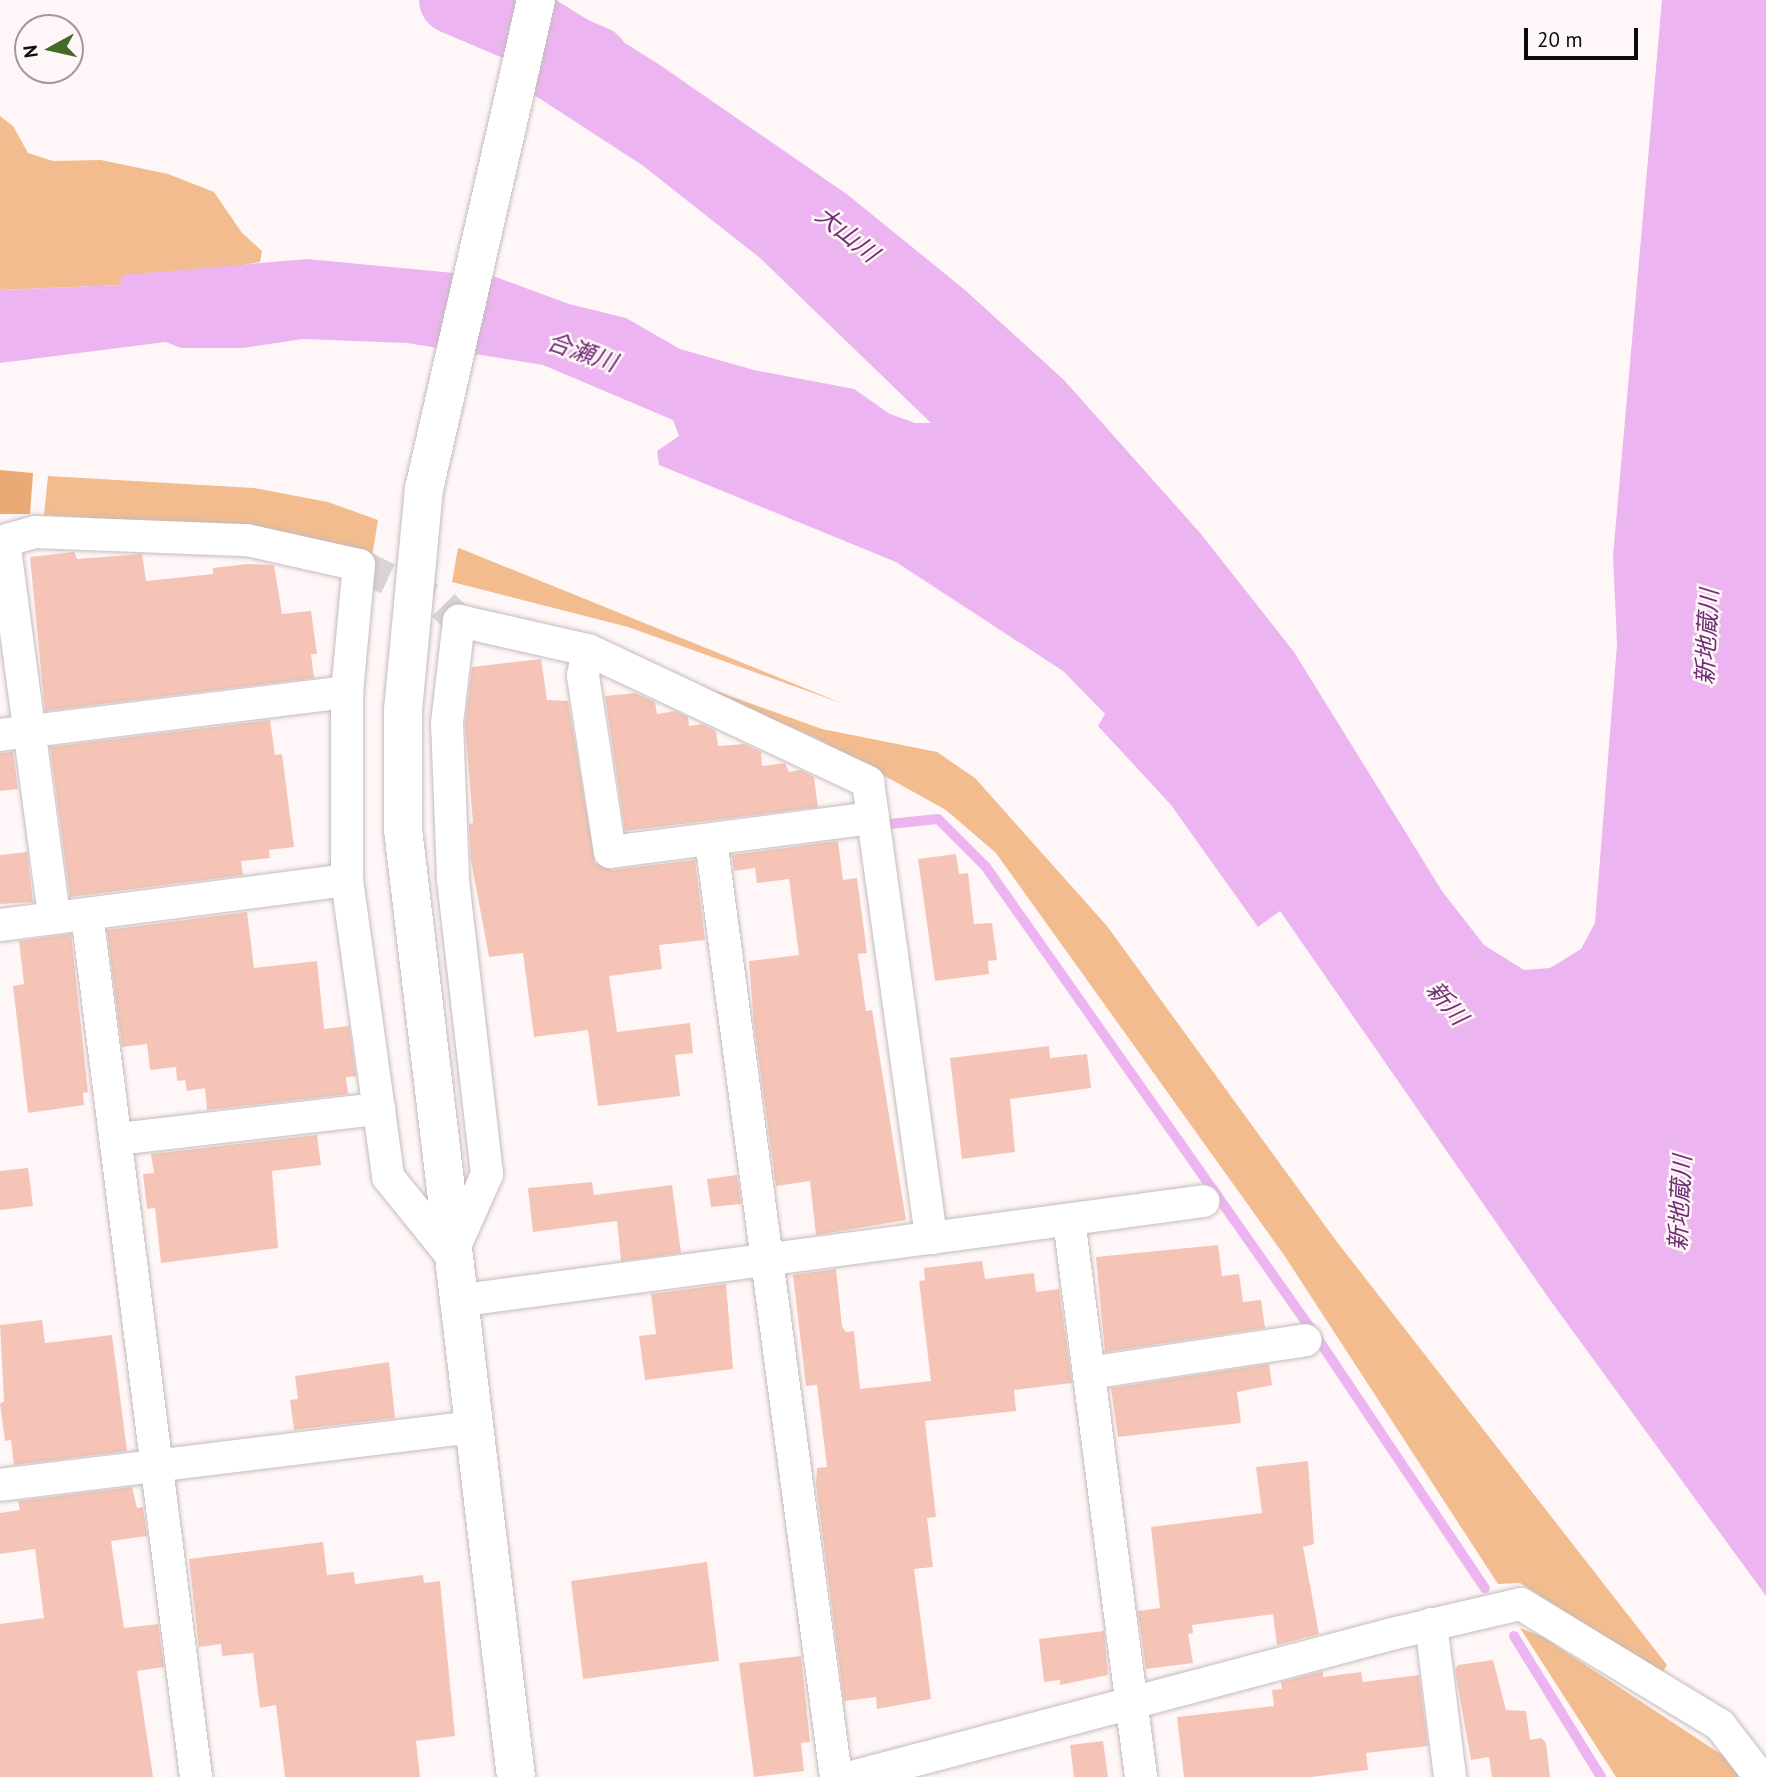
<!DOCTYPE html>
<html>
<head>
<meta charset="utf-8">
<style>
  body { margin:0 }
  #map { position:relative; width:1766px; height:1777px; overflow:hidden; background:#fff7f7; font-family:"PT Sans","Noto Sans JP",sans-serif }
  div>[style] { position:absolute }
  .green>* { inset:0; background:#f2bc8f }
  .forest>* { inset:0; background:#e9aa75 }
  .water>* { inset:0; background:#ecb5f1 }
  .stream>* { height:10px; margin:-5px; padding:0 5px; transform-origin:5px; border-radius:5px; background:#ecb5f1 }
  .river>* { height:68px; margin:-34px; padding:0 34px; transform-origin:34px; border-radius:34px; background:#ecb5f1 }
  .building>* { inset:0; background:#f6c4b6 }
  .street-tunnel>* { height:32px; margin-top:-16px; transform-origin:0; background:repeating-linear-gradient(90deg,#dbd4d4 0 32px,transparent 0 48px) }
  .roads { filter:drop-shadow(0 0 2px #c5bbbc) drop-shadow(0 0 2px #c5bbbc) }
  .street>* { height:32px; margin:-16px; padding:0 16px; transform-origin:16px; border-radius:16px; background:#fff }
  .secondary>* { height:38px; margin:-19px; padding:0 19px; transform-origin:19px; border-radius:19px; background:#fff }
  span { translate:-50% -50%; white-space:nowrap; text-align:center; line-height:1.15; -webkit-text-stroke:5px #fff7f7; paint-order:stroke }
  .water-label { font-size:24px; color:#6e2f75; font-style:italic }
  .north { position:absolute; left:14px; top:14px; width:70px; height:70px; box-sizing:border-box; background:#fff7f7; border:2px solid #9f9999; border-radius:50%; rotate:262deg; font-size:19px; font-weight:700; line-height:28px; text-align:center; color:#0e0b0b }
  .north::after { content:''; display:block; margin:auto; width:24px; height:32px; background:#436a26; clip-path:polygon(50% 0,100% 100%,50% 72%,0 100%) }
  .scale { position:absolute; left:1524px; top:28px; width:114px; height:32px; box-sizing:border-box; border:4px solid #0e0b0b; border-top:0; padding-left:9px; font-size:21px; line-height:24px; white-space:nowrap; color:#0e0b0b; -webkit-text-stroke:5px #fff7f7; paint-order:stroke }
</style>
</head>
<body>
<div id="map">
  <div class="green">
    <div style="clip-path:polygon(0 116px,13px 126px,28px 153px,53px 161px,101px 160px,168px 174px,214px 192px,242px 233px,262px 251px,260px 262px,121px 285px,0 290px)"></div>
    <div style="clip-path:polygon(48px 476px,254px 488px,328px 502px,378px 520px,371px 563px,257px 528px,44px 515px)"></div>
    <div style="clip-path:polygon(458px 548px,459px 548px,844px 704px,628px 627px,452px 582px)"></div>
    <div style="clip-path:polygon(649px 667px,822px 729px,937px 752px,975px 778px,1107px 926px,1337px 1242px,1667px 1665px,1662px 1673px,1520px 1583px,1498px 1584px,1284px 1255px,996px 853px,946px 810px,816px 738px)"></div>
    <div style="clip-path:polygon(1520px 1628px,1543px 1637px,1739px 1766px,1747px 1777px,1616px 1777px)"></div>
  </div>
  <div class="forest">
    <div style="clip-path:polygon(0 470px,33px 473px,30px 514px,0 514px)"></div>
  </div>
  <div class="water">
    <div style="clip-path:polygon(524px 0,556px 0,657px 63px,848px 195px,965px 290px,1064px 380px,1201px 534px,1294px 652px,1442px 891px,1484px 945px,1524px 970px,1550px 968px,1581px 949px,1595px 923px,1617px 644px,1613px 556px,1662px 0,1766px 0,1766px 1596px,1550px 1300px,1280px 911px,1258px 927px,1171px 805px,1098px 726px,1105px 714px,1063px 671px,896px 562px,659px 465px,657px 451px,679px 436px,673px 420px,543px 365px,407px 343px,303px 339px,243px 348px,181px 348px,166px 342px,0 363px,0 290px,120px 285px,123px 275px,307px 259px,496px 277px,569px 304px,626px 318px,680px 349px,754px 370px,854px 389px,890px 414px,915px 423px,931px 423px,760px 258px,642px 165px,502px 74px)"></div>
  </div>
  <div class="stream">
    <div style="left:889px;top:824px;width:49px;rotate:-5.8deg"></div>
    <div style="left:938px;top:819px;width:68px;rotate:45deg"></div>
    <div style="left:986px;top:867px;width:577px;rotate:54.88deg"></div>
    <div style="left:1318px;top:1339px;width:300px;rotate:56.2deg"></div>
    <div style="left:1514px;top:1636px;width:166px;rotate:58.3deg"></div>
  </div>
  <div class="river">
    <div style="left:453px;top:0;width:154px;rotate:22.9deg"></div>
  </div>
  <div class="building">
    <div style="clip-path:polygon(74px 552px,77px 559px,142px 554px,146px 581px,213px 574px,213px 568px,247px 564px,274px 565px,282px 614px,311px 611px,317px 654px,311px 654px,314px 678px,45px 711px,30px 557px)"></div>
    <div style="clip-path:polygon(541px 659px,547px 700px,568px 701px,595px 863px,612px 870px,695px 860px,705px 940px,659px 945px,662px 969px,609px 976px,617px 1032px,690px 1023px,693px 1053px,675px 1055px,680px 1096px,598px 1106px,588px 1030px,534px 1037px,523px 953px,489px 957px,471px 860px,469px 824px,473px 823px,465px 724px,472px 667px)"></div>
    <div style="clip-path:polygon(635px 693px,655px 702px,657px 714px,675px 711px,688px 717px,689px 726px,702px 724px,716px 731px,718px 746px,744px 744px,761px 752px,762px 766px,785px 763px,789px 772px,800px 770px,814px 777px,818px 807px,625px 831px,605px 696px)"></div>
    <div style="clip-path:polygon(270px 720px,275px 755px,282px 754px,294px 847px,269px 850px,270px 858px,241px 861px,243px 875px,70px 897px,50px 747px)"></div>
    <div style="clip-path:polygon(13px 752px,18px 789px,0 791px,0 753px)"></div>
    <div style="clip-path:polygon(838px 841px,843px 880px,857px 878px,867px 953px,858px 954px,866px 1011px,872px 1010px,906px 1220px,816px 1235px,810px 1181px,776px 1186px,754px 1024px,749px 961px,799px 955px,789px 879px,757px 883px,755px 868px,734px 871px,732px 855px)"></div>
    <div style="clip-path:polygon(27px 852px,33px 902px,0 904px,0 855px)"></div>
    <div style="clip-path:polygon(956px 854px,959px 874px,968px 873px,974px 924px,992px 923px,997px 960px,988px 961px,989px 974px,935px 981px,918px 859px)"></div>
    <div style="clip-path:polygon(247px 912px,254px 968px,317px 961px,324px 1029px,349px 1026px,356px 1076px,346px 1077px,348px 1094px,207px 1110px,205px 1088px,187px 1091px,185px 1080px,177px 1081px,176px 1067px,150px 1070px,147px 1044px,122px 1047px,107px 930px)"></div>
    <div style="clip-path:polygon(71px 934px,88px 1092px,83px 1093px,84px 1105px,28px 1113px,13px 986px,24px 984px,19px 941px)"></div>
    <div style="clip-path:polygon(1049px 1046px,1050px 1058px,1087px 1054px,1091px 1088px,1010px 1099px,1015px 1152px,962px 1159px,950px 1058px)"></div>
    <div style="clip-path:polygon(317px 1135px,321px 1165px,272px 1171px,278px 1248px,161px 1263px,155px 1208px,147px 1209px,143px 1174px,154px 1173px,151px 1154px)"></div>
    <div style="clip-path:polygon(28px 1168px,33px 1206px,0 1210px,0 1171px)"></div>
    <div style="clip-path:polygon(737px 1175px,741px 1204px,711px 1207px,707px 1179px)"></div>
    <div style="clip-path:polygon(592px 1182px,594px 1195px,672px 1185px,681px 1253px,621px 1261px,617px 1221px,533px 1232px,528px 1188px)"></div>
    <div style="clip-path:polygon(1218px 1245px,1222px 1276px,1239px 1274px,1243px 1302px,1261px 1300px,1265px 1328px,1105px 1352px,1096px 1257px)"></div>
    <div style="clip-path:polygon(982px 1261px,985px 1279px,1034px 1273px,1036px 1292px,1059px 1289px,1072px 1383px,1014px 1390px,1016px 1411px,925px 1421px,936px 1517px,927px 1518px,933px 1567px,914px 1569px,931px 1699px,877px 1709px,876px 1697px,844px 1701px,816px 1484px,817px 1468px,827px 1467px,817px 1385px,806px 1386px,793px 1275px,836px 1269px,842px 1326px,846px 1332px,854px 1331px,860px 1389px,931px 1381px,919px 1281px,925px 1280px,924px 1268px)"></div>
    <div style="clip-path:polygon(726px 1284px,733px 1369px,645px 1380px,639px 1336px,656px 1334px,651px 1294px)"></div>
    <div style="clip-path:polygon(42px 1320px,45px 1343px,112px 1335px,127px 1451px,14px 1465px,11px 1440px,5px 1441px,0 1404px,4px 1401px,0 1325px)"></div>
    <div style="clip-path:polygon(389px 1362px,395px 1418px,294px 1430px,290px 1400px,298px 1399px,295px 1376px)"></div>
    <div style="clip-path:polygon(1269px 1364px,1272px 1385px,1237px 1392px,1241px 1423px,1118px 1437px,1111px 1388px)"></div>
    <div style="clip-path:polygon(1308px 1461px,1314px 1544px,1303px 1547px,1319px 1634px,1277px 1645px,1273px 1614px,1192px 1625px,1193px 1633px,1188px 1634px,1193px 1663px,1146px 1669px,1138px 1611px,1160px 1608px,1151px 1527px,1262px 1513px,1256px 1467px)"></div>
    <div style="clip-path:polygon(132px 1487px,137px 1508px,143px 1507px,147px 1536px,111px 1541px,124px 1628px,158px 1624px,164px 1667px,137px 1671px,153px 1777px,0 1777px,0 1624px,44px 1618px,35px 1549px,0 1554px,0 1513px,20px 1510px,18px 1501px)"></div>
    <div style="clip-path:polygon(323px 1542px,327px 1575px,354px 1572px,355px 1584px,423px 1575px,424px 1583px,440px 1581px,455px 1736px,416px 1741px,420px 1777px,285px 1777px,276px 1705px,260px 1708px,253px 1653px,222px 1656px,221px 1644px,199px 1647px,189px 1559px)"></div>
    <div style="clip-path:polygon(707px 1562px,719px 1661px,583px 1679px,571px 1581px)"></div>
    <div style="clip-path:polygon(1104px 1631px,1108px 1675px,1060px 1685px,1060px 1680px,1044px 1682px,1039px 1639px)"></div>
    <div style="clip-path:polygon(801px 1656px,810px 1742px,801px 1743px,804px 1771px,754px 1777px,739px 1663px)"></div>
    <div style="clip-path:polygon(1493px 1660px,1506px 1710px,1526px 1711px,1530px 1740px,1541px 1738px,1546px 1743px,1550px 1777px,1492px 1777px,1489px 1757px,1471px 1760px,1455px 1670px,1458px 1665px)"></div>
    <div style="clip-path:polygon(1323px 1671px,1323px 1677px,1361px 1672px,1363px 1682px,1419px 1675px,1428px 1746px,1366px 1753px,1368px 1770px,1311px 1777px,1184px 1777px,1177px 1717px,1274px 1706px,1272px 1690px,1282px 1689px,1281px 1682px)"></div>
    <div style="clip-path:polygon(1103px 1741px,1108px 1777px,1074px 1777px,1070px 1745px)"></div>
  </div>
  <div class="street-tunnel">
    <div style="left:359px;top:565px;width:93px;rotate:25.5deg"></div>
    <div style="left:443px;top:605px;width:23px;rotate:45deg"></div>
  </div>
  <div class="roads">
    <div class="street">
      <div style="left:4px;top:541px;width:380px;rotate:82.4deg"></div>
      <div style="left:0;top:542px;width:36px;rotate:-16deg"></div>
      <div style="left:35px;top:532px;width:212px;rotate:2.2deg"></div>
      <div style="left:247px;top:540px;width:115px;rotate:12.6deg"></div>
      <div style="left:359px;top:565px;width:128px;rotate:95.4deg"></div>
      <div style="left:347px;top:692px;width:188px;rotate:90deg"></div>
      <div style="left:347px;top:880px;width:300px;rotate:82.1deg"></div>
      <div style="left:388px;top:1177px;width:100px;rotate:51.1deg"></div>
      <div style="left:451px;top:1255px;width:89px;rotate:-66deg"></div>
      <div style="left:487px;top:1174px;width:298px;rotate:-96.6deg"></div>
      <div style="left:453px;top:878px;width:155px;rotate:-92.2deg"></div>
      <div style="left:447px;top:723px;width:103px;rotate:-83.3deg"></div>
      <div style="left:459px;top:621px;width:132px;rotate:12.7deg"></div>
      <div style="left:588px;top:650px;width:310px;rotate:25.2deg"></div>
      <div style="left:868px;top:782px;width:36px;rotate:82deg"></div>
      <div style="left:588px;top:650px;width:26px;rotate:101deg"></div>
      <div style="left:583px;top:676px;width:178px;rotate:81.3deg"></div>
      <div style="left:610px;top:852px;width:265px;rotate:-7.4deg"></div>
      <div style="left:873px;top:818px;width:424px;rotate:82.1deg"></div>
      <div style="left:931px;top:1238px;width:275px;rotate:-7.7deg"></div>
      <div style="left:0;top:735px;width:350px;rotate:-7.1deg"></div>
      <div style="left:711px;top:840px;width:945px;rotate:82.4deg"></div>
      <div style="left:87px;top:914px;width:870px;rotate:82.8deg"></div>
      <div style="left:0;top:925px;width:350px;rotate:-7.4deg"></div>
      <div style="left:118px;top:1139px;width:263px;rotate:-6.6deg"></div>
      <div style="left:1069px;top:1220px;width:562px;rotate:82.63deg"></div>
      <div style="left:456px;top:1301px;width:479px;rotate:-7.6deg"></div>
      <div style="left:1089px;top:1373px;width:219px;rotate:-8.6deg"></div>
      <div style="left:0;top:1485px;width:476px;rotate:-7deg"></div>
      <div style="left:1431px;top:1624px;width:154px;rotate:82.9deg"></div>
      <div style="left:852px;top:1777px;width:563px;rotate:-14.83deg"></div>
      <div style="left:1396px;top:1633px;width:128px;rotate:-13.1deg"></div>
      <div style="left:1521px;top:1604px;width:233px;rotate:31.3deg"></div>
      <div style="left:1720px;top:1725px;width:66px;rotate:52.4deg"></div>
    </div>
    <div class="secondary">
      <div style="left:516px;top:1777px;width:954px;rotate:-96.8deg"></div>
      <div style="left:403px;top:830px;width:120px;rotate:-90deg"></div>
      <div style="left:403px;top:710px;width:222px;rotate:-84.6deg"></div>
      <div style="left:424px;top:489px;width:502px;rotate:-77.1deg"></div>
    </div>
  </div>
  <div class="water-label">
    <span style="left:847px;top:234px;rotate:39deg">大山川</span>
    <span style="left:582px;top:352px;rotate:19deg">合瀬川</span>
    <span style="left:1707px;top:637px;rotate:-87deg">新地蔵川</span>
    <span style="left:1447px;top:1003px;rotate:50deg">新川</span>
    <span style="left:1680px;top:1203px;rotate:-87deg">新地蔵川</span>
  </div>
  <div class="north">N</div>
  <div class="scale">20 m</div>
</div>
</body>
</html>
